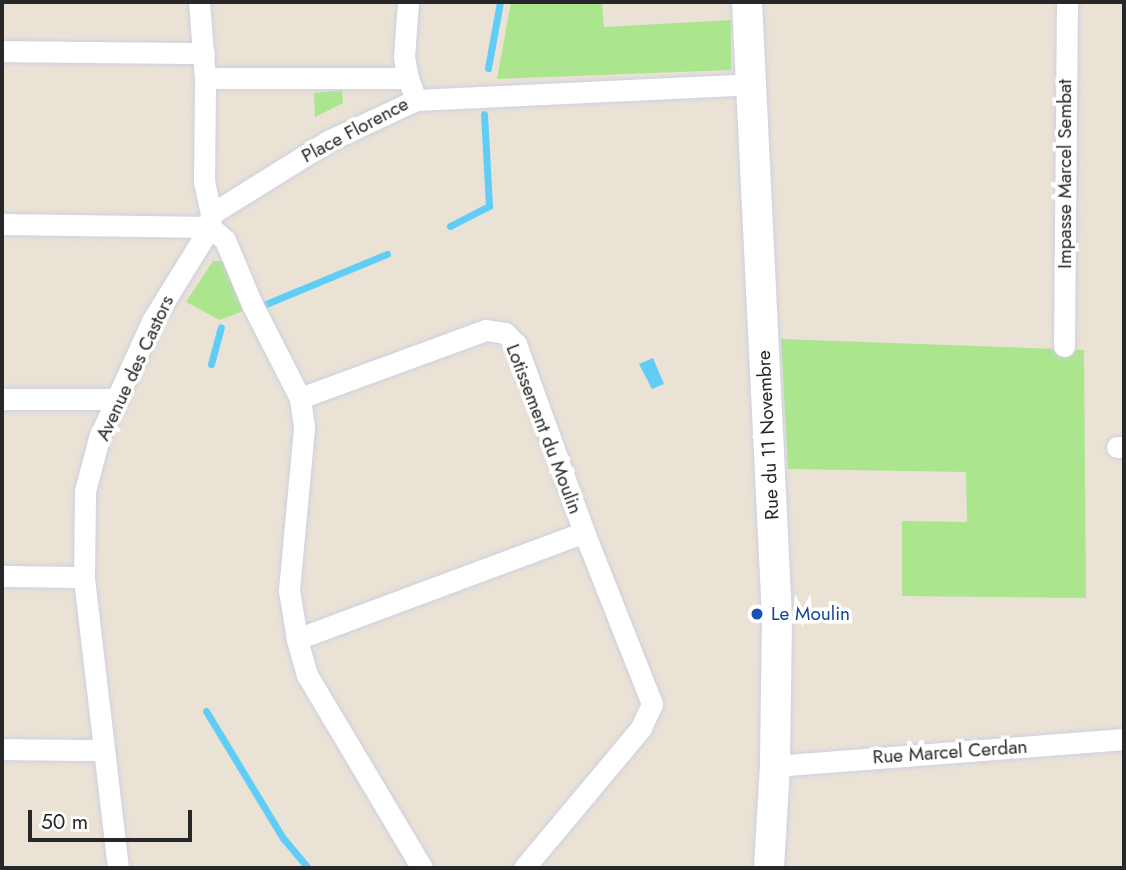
<!DOCTYPE html>
<html>
<head>
<meta charset="utf-8">
<style>
  body { margin:0 }
  #map { position:relative; width:1126px; height:870px; overflow:hidden; background:#ebe2d6; font-family:Jost,sans-serif }
  div>[style] { position:absolute }
  .green>* { inset:0; background:#abe68e }
  .water>* { inset:0; background:#60cdf6 }
  .stream>* { height:7px; margin:-3.5px; padding:0 3.5px; transform-origin:3.5px; border-radius:3.5px; background:#60cdf6 }
  .roads { filter:drop-shadow(0 0 2px #ccd0e1) drop-shadow(0 0 2px #ccd0e1) }
  .street>* { height:21px; margin:-10.5px; padding:0 10.5px; transform-origin:10.5px; border-radius:10.5px; background:#fff }
  .secondary>* { height:30px; margin:-15px; padding:0 15px; transform-origin:15px; border-radius:15px; background:#fff }
  .dots>* { width:19px; height:19px; translate:-50% -50%; box-sizing:border-box; border:4px solid #fff; border-radius:50% }
  span { translate:-50% -50%; white-space:nowrap; text-align:center; line-height:1.15; -webkit-text-stroke:7px #fff; paint-order:stroke }
  .street-label { font-size:19px; color:#272727 }
  .transit-label { font-size:19px; color:#164399 }
  .left { translate:0 -50%; text-align:left }
  .frame { position:absolute; inset:0; border:4px solid #272727; pointer-events:none }
  .scale { position:absolute; left:28px; top:810px; width:164px; height:32px; box-sizing:border-box; border:4px solid #272727; border-top:0; padding-left:9px; font-size:21px; line-height:24px; white-space:nowrap; color:#272727; -webkit-text-stroke:5px #fff; paint-order:stroke }
</style>
</head>
<body>
<div id="map">
  <div class="green">
    <div style="clip-path:polygon(511px 2px,602px 2px,604px 27px,731px 20px,731px 70px,497px 79px)"></div>
    <div style="clip-path:polygon(342px 90px,343px 103px,315px 117px,314px 93px)"></div>
    <div style="clip-path:polygon(213px 261px,224px 261px,243px 311px,220px 320px,186px 302px)"></div>
    <div style="clip-path:polygon(781px 339px,1084px 350px,1086px 598px,902px 596px,902px 521px,967px 522px,966px 472px,788px 469px)"></div>
  </div>
  <div class="water">
    <div style="clip-path:polygon(653px 358px,664px 384px,652px 389px,639px 364px)"></div>
  </div>
  <div class="stream">
    <div style="left:488px;top:68px;width:67px;rotate:-79.7deg"></div>
    <div style="left:450px;top:226px;width:44px;rotate:-27.1deg"></div>
    <div style="left:489px;top:206px;width:92px;rotate:-93.1deg"></div>
    <div style="left:266px;top:304px;width:131px;rotate:-22.5deg"></div>
    <div style="left:211px;top:364px;width:38px;rotate:-75deg"></div>
    <div style="left:206px;top:711px;width:149px;rotate:58.8deg"></div>
    <div style="left:283px;top:838px;width:39px;rotate:50deg"></div>
  </div>
  <div class="roads">
    <div class="street">
      <div style="left:2px;top:51px;width:202px;rotate:0.6deg"></div>
      <div style="left:205px;top:78px;width:203px"></div>
      <div style="left:408px;top:78px;width:23px;rotate:70deg"></div>
      <div style="left:408px;top:78px;width:21px;rotate:-101deg"></div>
      <div style="left:404px;top:57px;width:55px;rotate:-85.8deg"></div>
      <div style="left:211px;top:214px;width:140px;rotate:-31.9deg"></div>
      <div style="left:330px;top:140px;width:95px;rotate:-24.9deg"></div>
      <div style="left:416px;top:100px;width:336px;rotate:-2.7deg"></div>
      <div style="left:2px;top:224px;width:208px;rotate:0.8deg"></div>
      <div style="left:210px;top:227px;width:20px;rotate:41deg"></div>
      <div style="left:225px;top:240px;width:67px;rotate:67.2deg"></div>
      <div style="left:251px;top:302px;width:108px;rotate:63deg"></div>
      <div style="left:1064px;top:346px;width:344px;rotate:-89.5deg"></div>
      <div style="left:2px;top:399px;width:115px"></div>
      <div style="left:1117px;top:447px;width:7px"></div>
      <div style="left:2px;top:576px;width:82px;rotate:0.7deg"></div>
      <div style="left:297px;top:639px;width:306px;rotate:-20.4deg"></div>
      <div style="left:2px;top:749px;width:101px;rotate:0.6deg"></div>
      <div style="left:775px;top:766px;width:350px;rotate:-4.4deg"></div>
      <div style="left:118px;top:868px;width:293px;rotate:-96.7deg"></div>
      <div style="left:84px;top:577px;width:86px;rotate:-89.3deg"></div>
      <div style="left:85px;top:491px;width:55px;rotate:-75.2deg"></div>
      <div style="left:99px;top:438px;width:128px;rotate:-65.6deg"></div>
      <div style="left:152px;top:321px;width:110px;rotate:-58.3deg"></div>
      <div style="left:210px;top:227px;width:13px;rotate:-86deg"></div>
      <div style="left:211px;top:214px;width:34px;rotate:-102deg"></div>
      <div style="left:204px;top:181px;width:103px;rotate:-89.4deg"></div>
      <div style="left:205px;top:78px;width:76px;rotate:-94.5deg"></div>
      <div style="left:422px;top:868px;width:225px;rotate:-120.8deg"></div>
      <div style="left:307px;top:675px;width:37px;rotate:-106deg"></div>
      <div style="left:297px;top:639px;width:50px;rotate:-99.3deg"></div>
      <div style="left:289px;top:590px;width:164px;rotate:-84.7deg"></div>
      <div style="left:304px;top:427px;width:29px;rotate:-98deg"></div>
      <div style="left:300px;top:398px;width:198px;rotate:-20.1deg"></div>
      <div style="left:486px;top:330px;width:19px;rotate:9deg"></div>
      <div style="left:505px;top:333px;width:16px;rotate:45deg"></div>
      <div style="left:516px;top:344px;width:200px;rotate:70.1deg"></div>
      <div style="left:584px;top:532px;width:185px;rotate:68.4deg"></div>
      <div style="left:652px;top:704px;width:26px;rotate:115deg"></div>
      <div style="left:641px;top:728px;width:182px;rotate:129.9deg"></div>
    </div>
    <div class="secondary">
      <div style="left:747px;top:2px;width:617px;rotate:87.21deg"></div>
      <div style="left:777px;top:618px;width:148px;rotate:90.8deg"></div>
      <div style="left:775px;top:766px;width:102px;rotate:93.4deg"></div>
    </div>
  </div>
  <div class="dots">
    <div style="left:757px;top:614px;background:#1a4fb4"></div>
  </div>
  <div class="street-label">
    <span style="left:355px;top:130px;rotate:-28deg">Place Florence</span>
    <span style="left:1065px;top:174px;rotate:-90deg">Impasse Marcel Sembat</span>
    <span style="left:135px;top:368px;rotate:-65deg">Avenue des Castors</span>
    <span style="left:544px;top:429px;rotate:69deg">Lotissement du Moulin</span>
    <span style="left:768px;top:435px;rotate:-93deg">Rue du 11 Novembre</span>
    <span style="left:950px;top:752px;rotate:-4deg">Rue Marcel Cerdan</span>
  </div>
  <div class="transit-label">
    <span class="left" style="left:771px;top:614px">Le Moulin</span>
  </div>
  <div class="frame"></div>
  <div class="scale">50 m</div>
</div>
</body>
</html>
